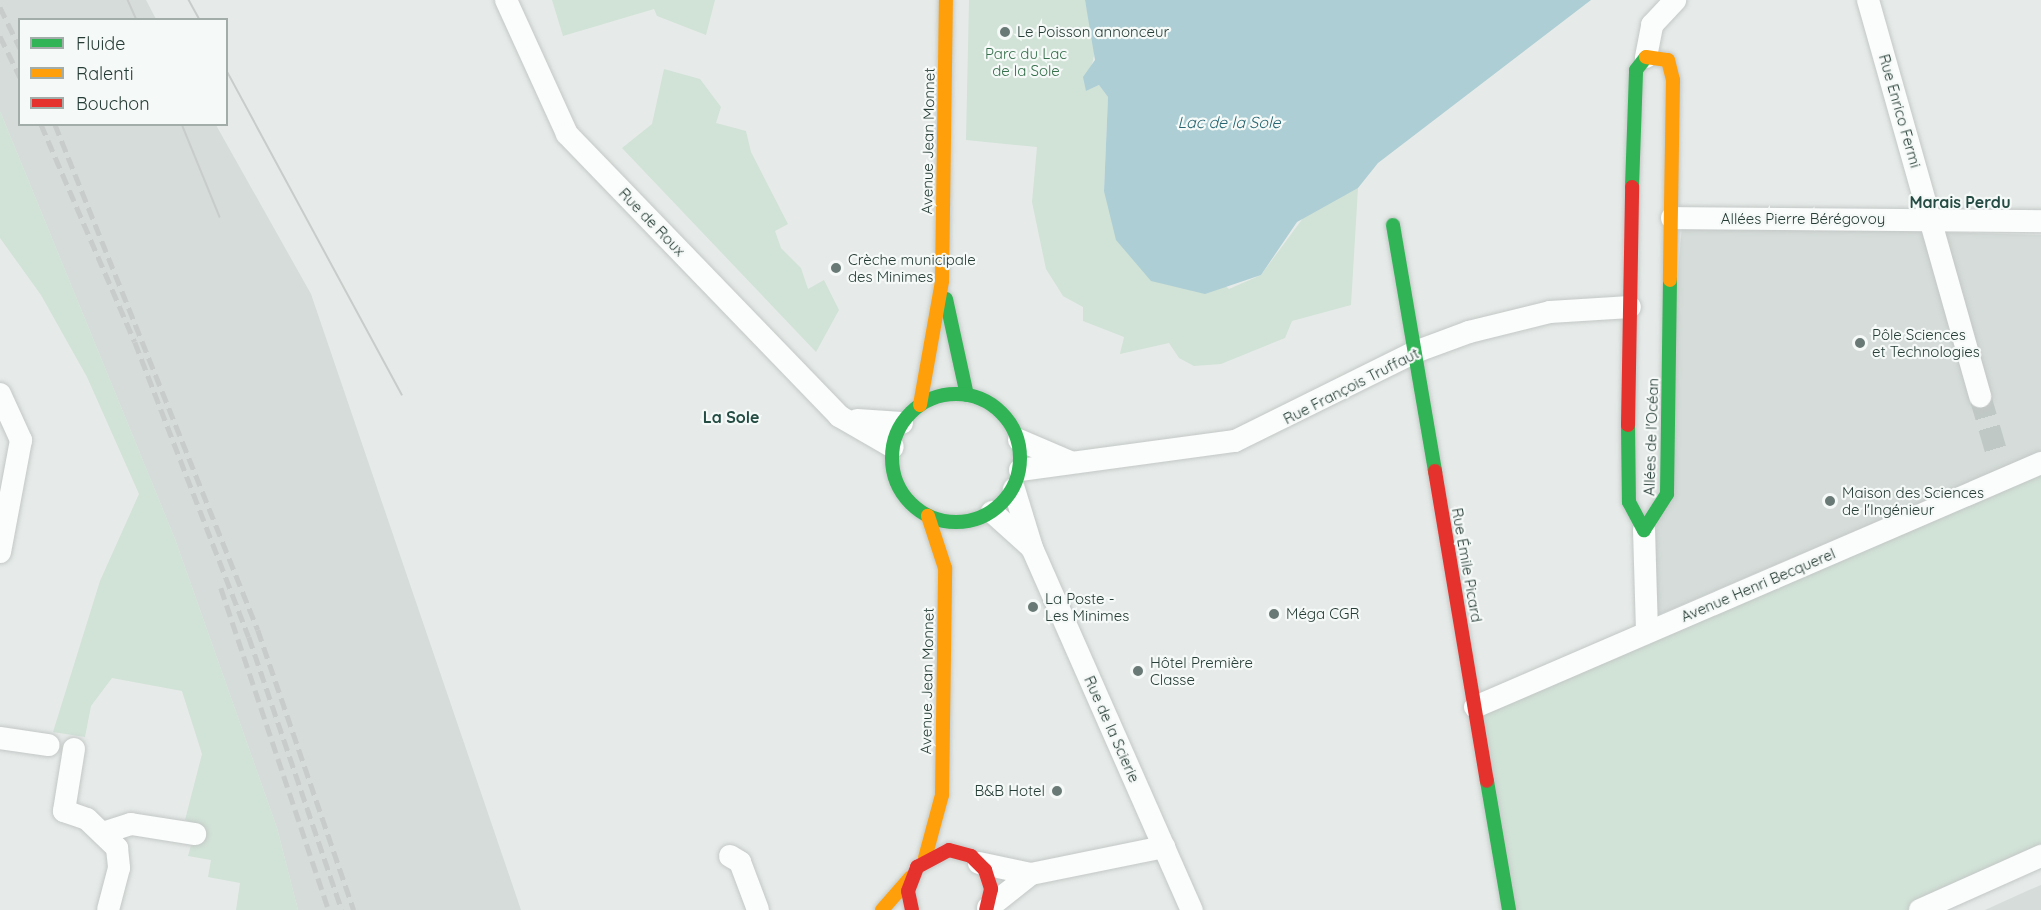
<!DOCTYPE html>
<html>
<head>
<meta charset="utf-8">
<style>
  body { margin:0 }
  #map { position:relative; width:2041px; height:910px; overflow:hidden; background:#e6ebe9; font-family:Quicksand,sans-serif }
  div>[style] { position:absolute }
  .built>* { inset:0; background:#d5dcd9 }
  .green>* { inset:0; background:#d1e2d7 }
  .water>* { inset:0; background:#adced4 }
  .street-tunnel>* { height:22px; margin-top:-11px; transform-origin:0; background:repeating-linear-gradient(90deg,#c0c8c5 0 22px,transparent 0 33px) }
  .roads { filter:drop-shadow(0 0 2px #c3c8c6) drop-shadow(0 0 2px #c3c8c6) }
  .street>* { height:22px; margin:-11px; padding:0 11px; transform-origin:11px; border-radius:11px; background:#fbfcfc }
  .fast>* { height:14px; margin:-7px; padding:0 7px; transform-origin:7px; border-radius:7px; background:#30b455 }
  .fast>.ring { margin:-7px; padding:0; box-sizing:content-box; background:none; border:14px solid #30b455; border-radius:50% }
  .slow>* { height:14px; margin:-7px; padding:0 7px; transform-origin:7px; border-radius:7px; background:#ff9f0a }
  .jam>* { height:14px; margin:-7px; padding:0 7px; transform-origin:7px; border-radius:7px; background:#e5322d }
  .tram>* { height:1.5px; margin:-0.75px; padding:0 0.75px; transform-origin:0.75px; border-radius:0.75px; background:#c8ccca }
  .rail>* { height:4.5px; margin-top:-2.25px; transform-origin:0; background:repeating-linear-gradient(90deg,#c8ccca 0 12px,transparent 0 18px) }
  .dots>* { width:16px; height:16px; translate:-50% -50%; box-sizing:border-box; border:3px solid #f5f9f7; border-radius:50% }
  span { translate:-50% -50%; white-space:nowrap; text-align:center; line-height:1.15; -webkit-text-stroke:4.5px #f5f9f7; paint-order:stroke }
  .poi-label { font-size:15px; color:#263c36 }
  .left { translate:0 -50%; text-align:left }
  .right { translate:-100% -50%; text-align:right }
  .park-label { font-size:15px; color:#356f4b }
  .street-label { font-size:15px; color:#263c36 }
  .water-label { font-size:16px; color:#276572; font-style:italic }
  .neighbourhood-label { font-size:16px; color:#244c43; font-weight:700 }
  .legend { position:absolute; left:18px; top:18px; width:210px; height:108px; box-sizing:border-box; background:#f5f9f7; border:2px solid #a2adaa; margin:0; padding:8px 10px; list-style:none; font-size:18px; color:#263c36 }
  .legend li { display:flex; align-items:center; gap:12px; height:30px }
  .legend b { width:30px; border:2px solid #a2adaa }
</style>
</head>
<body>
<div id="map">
  <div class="built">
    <div style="clip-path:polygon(0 0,146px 0,156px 19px,20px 20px,20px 124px,216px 125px,311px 294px,521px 910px,298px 910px,277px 828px,175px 539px,0 111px)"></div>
    <div style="clip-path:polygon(1682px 225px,2041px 235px,2041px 451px,1656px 616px,1656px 534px)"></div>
    <div style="clip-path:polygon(2041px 885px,2041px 910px,1985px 910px,2029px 890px)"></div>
  </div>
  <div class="green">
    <div style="clip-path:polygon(552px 0,715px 0,706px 35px,657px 16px,654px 9px,563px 36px)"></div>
    <div style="clip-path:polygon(969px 0,1085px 0,1095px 51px,1086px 91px,1099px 85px,1108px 97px,1104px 191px,1229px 289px,1261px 275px,1306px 214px,1358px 188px,1351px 305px,1292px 321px,1285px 338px,1221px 364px,1194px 366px,1179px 358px,1169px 343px,1120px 354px,1124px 337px,1083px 321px,1083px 307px,1063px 296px,1046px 269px,1032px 202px,1037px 147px,966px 140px)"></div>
    <div style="clip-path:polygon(664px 69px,700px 79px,721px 107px,716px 123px,746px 131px,751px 152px,788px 224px,775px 231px,781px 248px,801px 268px,808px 289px,824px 280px,839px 310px,816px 352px,622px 148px,652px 124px)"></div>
    <div style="clip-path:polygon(0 111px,175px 539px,277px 828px,298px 910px,236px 910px,240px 883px,208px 877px,211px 860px,188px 856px,197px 824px,185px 820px,202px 754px,182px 691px,112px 678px,91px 706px,85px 737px,53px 732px,100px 581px,139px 494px,87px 377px,41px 295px,0 238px)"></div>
    <div style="clip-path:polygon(2041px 463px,2041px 856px,1920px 910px,1509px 910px,1475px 707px)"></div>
  </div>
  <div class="water">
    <div style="clip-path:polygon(1085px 0,1591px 0,1378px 163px,1358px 188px,1297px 222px,1261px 275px,1205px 294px,1151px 281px,1116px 240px,1104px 191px,1108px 97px,1099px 85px,1086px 91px,1083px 77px,1095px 60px)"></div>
  </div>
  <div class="street-tunnel">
    <div style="left:1980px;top:396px;width:57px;rotate:73.8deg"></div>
  </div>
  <div class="roads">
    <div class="street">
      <div style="left:506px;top:0;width:147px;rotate:65.5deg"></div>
      <div style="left:567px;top:134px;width:392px;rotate:46deg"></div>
      <div style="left:839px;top:416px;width:62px;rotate:29.9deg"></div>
      <div style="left:1868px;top:0;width:412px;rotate:74.2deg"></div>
      <div style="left:1646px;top:57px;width:33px;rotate:-79deg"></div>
      <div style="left:1652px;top:25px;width:34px;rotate:-47deg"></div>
      <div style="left:1672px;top:218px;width:369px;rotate:0.5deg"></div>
      <div style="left:0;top:394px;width:51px;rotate:65.5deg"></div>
      <div style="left:21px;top:440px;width:114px;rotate:100.6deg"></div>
      <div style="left:857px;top:420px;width:45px;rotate:3.8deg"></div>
      <div style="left:1019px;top:440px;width:56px;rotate:23.3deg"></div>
      <div style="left:1020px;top:470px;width:217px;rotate:-7.7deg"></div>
      <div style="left:1235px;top:441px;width:201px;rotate:-26.3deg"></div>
      <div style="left:1415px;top:352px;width:58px;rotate:-20.3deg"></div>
      <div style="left:1469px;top:332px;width:83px;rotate:-13.9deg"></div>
      <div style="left:1550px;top:312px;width:80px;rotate:-3.6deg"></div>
      <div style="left:1014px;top:489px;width:62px;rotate:73deg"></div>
      <div style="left:1032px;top:548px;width:396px;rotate:66.2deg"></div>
      <div style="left:992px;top:512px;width:52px;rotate:41.9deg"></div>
      <div style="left:1644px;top:530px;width:101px;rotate:88.3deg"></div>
      <div style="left:1475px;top:707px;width:616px;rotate:-23.32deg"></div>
      <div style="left:0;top:738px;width:49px;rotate:8.3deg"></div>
      <div style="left:74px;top:749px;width:63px;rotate:99.2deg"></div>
      <div style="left:64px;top:811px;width:24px;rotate:19deg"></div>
      <div style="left:87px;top:819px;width:42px;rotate:44deg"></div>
      <div style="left:117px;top:848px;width:20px;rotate:84deg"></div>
      <div style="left:119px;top:868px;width:43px;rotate:104.7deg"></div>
      <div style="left:106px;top:832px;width:26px;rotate:-18deg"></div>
      <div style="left:131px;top:824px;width:65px;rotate:8.9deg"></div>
      <div style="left:730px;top:856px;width:12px;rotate:31deg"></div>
      <div style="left:740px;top:862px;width:51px;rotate:69.4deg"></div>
      <div style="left:979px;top:863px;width:53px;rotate:11.9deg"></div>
      <div style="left:1031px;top:874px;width:136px;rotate:-11.5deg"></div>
      <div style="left:988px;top:908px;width:55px;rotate:-38.3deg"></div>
      <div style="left:1920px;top:910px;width:133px;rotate:-24.1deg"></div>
    </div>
    <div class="fast">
      <div style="left:1632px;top:187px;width:117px;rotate:-88deg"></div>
      <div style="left:1636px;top:70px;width:16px;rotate:-52deg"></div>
      <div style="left:1393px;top:225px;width:250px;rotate:80.3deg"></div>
      <div style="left:946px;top:299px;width:98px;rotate:77.7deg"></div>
      <div class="ring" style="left:892px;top:394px;width:114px;height:114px"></div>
      <div style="left:1628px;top:425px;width:77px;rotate:89.3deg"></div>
      <div style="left:1629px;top:502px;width:32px;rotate:62deg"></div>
      <div style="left:1644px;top:530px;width:43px;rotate:-57.4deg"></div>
      <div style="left:1667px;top:494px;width:214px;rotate:-89.2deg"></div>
      <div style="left:1487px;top:781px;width:131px;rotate:80.3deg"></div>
    </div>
    <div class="slow">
      <div style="left:1646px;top:57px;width:22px;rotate:8deg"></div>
      <div style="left:1668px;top:60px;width:21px;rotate:76deg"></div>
      <div style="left:1673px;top:80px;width:200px;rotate:90.9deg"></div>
      <div style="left:920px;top:405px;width:126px;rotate:-79.9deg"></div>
      <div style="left:942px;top:281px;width:281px;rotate:-89.2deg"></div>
      <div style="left:925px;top:858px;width:65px;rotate:-74.9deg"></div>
      <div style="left:942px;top:795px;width:227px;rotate:-89.2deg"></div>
      <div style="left:945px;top:568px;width:55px;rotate:-108.1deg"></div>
      <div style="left:882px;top:910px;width:44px;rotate:-48.7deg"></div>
    </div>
    <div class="jam">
      <div style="left:1628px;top:425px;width:238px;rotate:-89deg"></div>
      <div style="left:1435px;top:471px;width:314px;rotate:80.5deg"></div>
      <div style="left:912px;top:910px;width:19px;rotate:-102deg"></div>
      <div style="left:908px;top:891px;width:26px;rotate:-69deg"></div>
      <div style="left:917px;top:867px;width:36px;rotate:-28deg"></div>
      <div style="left:949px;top:850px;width:23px;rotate:15deg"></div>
      <div style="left:971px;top:856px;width:20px;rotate:45deg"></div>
      <div style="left:985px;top:870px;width:20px;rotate:72deg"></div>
      <div style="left:991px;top:889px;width:22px;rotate:103deg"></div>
    </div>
  </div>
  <div class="tram">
    <div style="left:128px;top:0;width:22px;rotate:66deg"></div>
    <div style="left:189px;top:0;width:23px;rotate:61deg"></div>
    <div style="left:226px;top:69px;width:370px;rotate:61.6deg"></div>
    <div style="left:182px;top:124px;width:100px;rotate:67.8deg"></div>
  </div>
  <div class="rail">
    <div style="left:0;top:7px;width:46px;rotate:64deg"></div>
    <div style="left:0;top:36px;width:46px;rotate:64deg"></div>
    <div style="left:41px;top:124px;width:237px;rotate:66.7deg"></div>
    <div style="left:135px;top:342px;width:316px;rotate:68.9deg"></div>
    <div style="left:249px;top:637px;width:288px;rotate:71.2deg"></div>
    <div style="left:55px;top:124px;width:545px;rotate:68.14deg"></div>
    <div style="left:258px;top:630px;width:296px;rotate:71.1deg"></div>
    <div style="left:221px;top:588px;width:340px;rotate:71.5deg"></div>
  </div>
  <div class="dots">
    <div style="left:1005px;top:32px;background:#697975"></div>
    <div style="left:836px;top:268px;background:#697975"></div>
    <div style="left:1860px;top:343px;background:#697975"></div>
    <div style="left:1830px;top:501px;background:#697975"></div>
    <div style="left:1033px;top:607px;background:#697975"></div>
    <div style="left:1274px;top:614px;background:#697975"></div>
    <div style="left:1138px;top:671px;background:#697975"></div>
    <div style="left:1057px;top:791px;background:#697975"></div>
  </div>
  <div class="poi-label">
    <span class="left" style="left:1017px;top:32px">Le Poisson annonceur</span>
    <span class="left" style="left:848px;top:268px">Crèche municipale<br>des Minimes</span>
    <span class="left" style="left:1872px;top:343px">Pôle Sciences<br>et Technologies</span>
    <span class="left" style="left:1842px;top:501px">Maison des Sciences<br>de l'Ingénieur</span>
    <span class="left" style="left:1045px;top:607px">La Poste -<br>Les Minimes</span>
    <span class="left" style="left:1286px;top:614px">Méga CGR</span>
    <span class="left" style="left:1150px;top:671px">Hôtel Première<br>Classe</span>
    <span class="right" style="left:1045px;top:791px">B&amp;B Hotel</span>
  </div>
  <div class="park-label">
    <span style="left:1026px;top:62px">Parc du Lac<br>de la Sole</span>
  </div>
  <div class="street-label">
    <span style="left:1900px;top:111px;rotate:74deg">Rue Enrico Fermi</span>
    <span style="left:928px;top:141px;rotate:-89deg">Avenue Jean Monnet</span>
    <span style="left:1803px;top:219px">Allées Pierre Bérégovoy</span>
    <span style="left:652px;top:222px;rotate:46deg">Rue de Roux</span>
    <span style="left:1351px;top:386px;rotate:-27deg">Rue François Truffaut</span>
    <span style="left:1651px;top:437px;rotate:-88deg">Allées de l'Océan</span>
    <span style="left:1467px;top:565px;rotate:80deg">Rue Émile Picard</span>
    <span style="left:1758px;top:585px;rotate:-23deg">Avenue Henri Becquerel</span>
    <span style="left:927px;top:681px;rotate:-89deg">Avenue Jean Monnet</span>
    <span style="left:1112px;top:729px;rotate:66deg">Rue de la Scierie</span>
  </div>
  <div class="water-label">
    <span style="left:1229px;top:122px">Lac de la Sole</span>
  </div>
  <div class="neighbourhood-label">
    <span style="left:1960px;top:202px">Marais Perdu</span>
    <span style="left:731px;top:417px">La Sole</span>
  </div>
  <ul class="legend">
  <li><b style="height:8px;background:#30b455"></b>Fluide</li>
  <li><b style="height:8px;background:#ff9f0a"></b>Ralenti</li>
  <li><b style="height:8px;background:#e5322d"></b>Bouchon</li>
  </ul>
</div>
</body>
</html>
